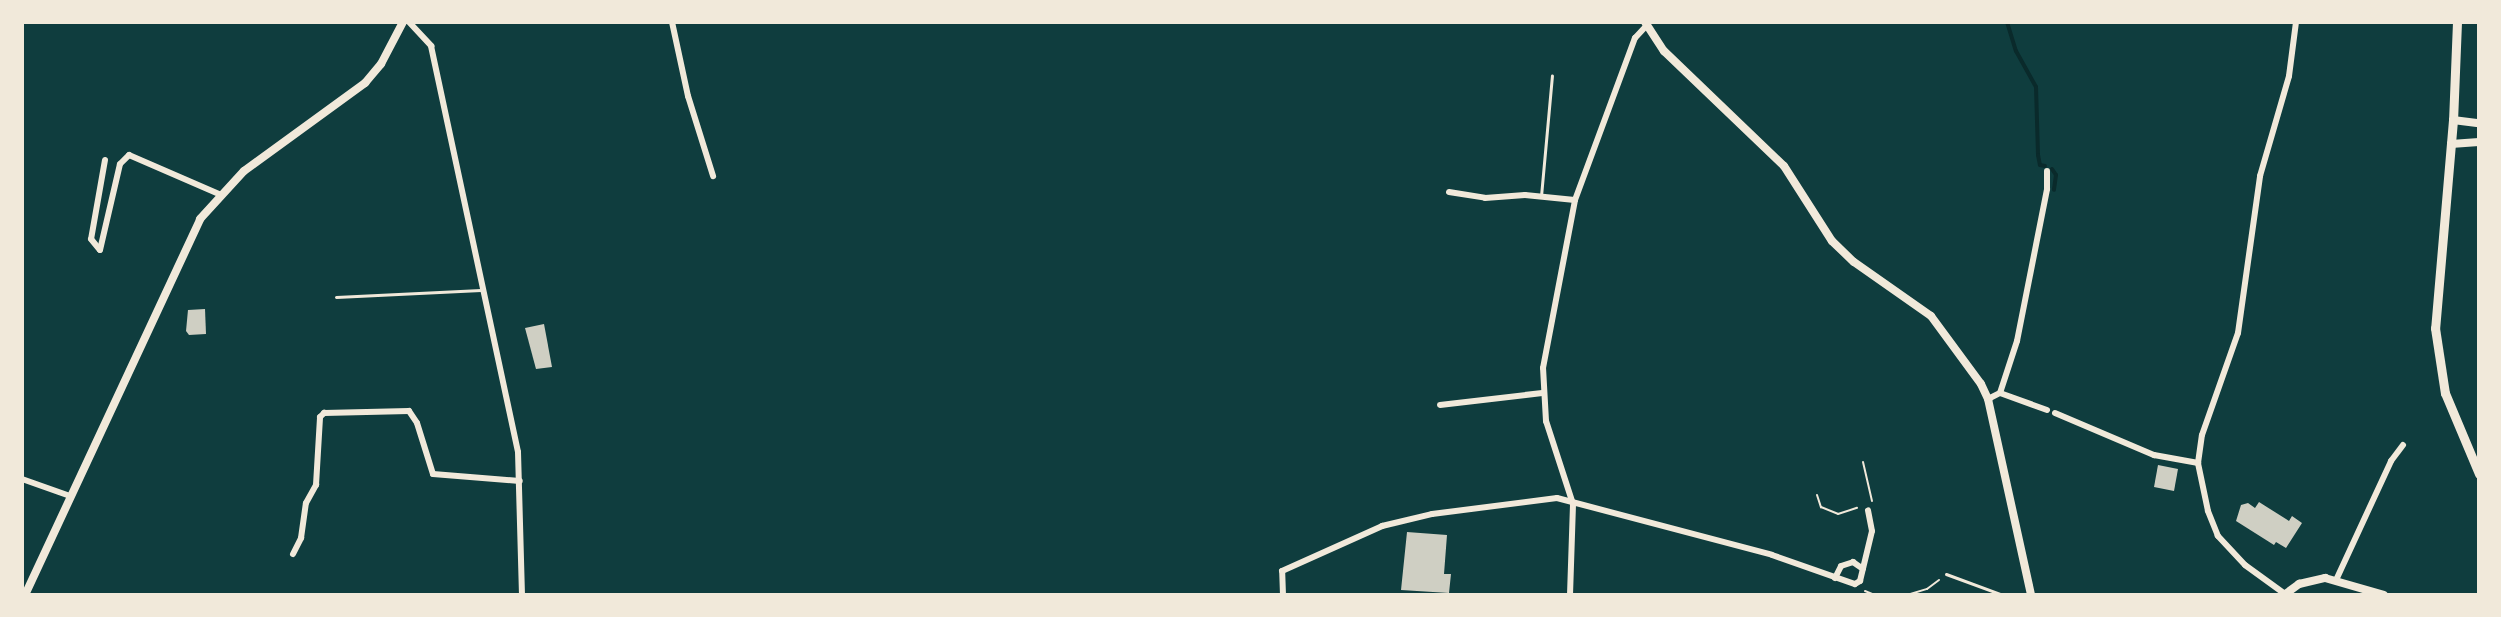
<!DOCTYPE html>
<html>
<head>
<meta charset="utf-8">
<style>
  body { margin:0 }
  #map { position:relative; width:2501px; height:617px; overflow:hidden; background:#0f3d3e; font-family:"Titillium Web",sans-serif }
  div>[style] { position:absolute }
  .stream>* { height:4px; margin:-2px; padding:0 2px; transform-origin:2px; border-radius:2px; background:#0a2a2b }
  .building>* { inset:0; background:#cfcfc3 }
  .path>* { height:2px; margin:-1px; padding:0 1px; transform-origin:1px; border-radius:1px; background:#f1e9da }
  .service>* { height:3px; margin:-1.5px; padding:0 1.5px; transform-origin:1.5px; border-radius:1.5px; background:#f1e9da }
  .minor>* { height:6px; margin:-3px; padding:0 3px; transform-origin:3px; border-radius:3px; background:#f1e9da }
  .tertiary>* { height:8px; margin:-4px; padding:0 4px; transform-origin:4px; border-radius:4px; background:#f1e9da }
  .secondary>* { height:9px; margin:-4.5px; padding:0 4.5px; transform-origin:4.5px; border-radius:4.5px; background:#f1e9da }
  span { translate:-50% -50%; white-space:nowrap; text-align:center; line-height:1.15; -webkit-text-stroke:7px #f1e9da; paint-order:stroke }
  .frame { position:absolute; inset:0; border:24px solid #f1e9da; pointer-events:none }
</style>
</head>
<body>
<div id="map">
  <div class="stream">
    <div style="left:2007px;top:22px;width:30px;rotate:73deg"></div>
    <div style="left:2016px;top:51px;width:41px;rotate:60.9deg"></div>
    <div style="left:2036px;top:87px;width:68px;rotate:88.3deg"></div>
    <div style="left:2038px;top:155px;width:10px;rotate:79deg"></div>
    <div style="left:2040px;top:165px;width:5px;rotate:11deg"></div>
    <div style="left:2052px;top:169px;width:7px;rotate:56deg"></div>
    <div style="left:2056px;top:175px;width:15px;rotate:98deg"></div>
  </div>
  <div class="building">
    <div style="clip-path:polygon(205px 309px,206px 334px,189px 335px,186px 331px,188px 310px)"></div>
    <div style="clip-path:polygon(544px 324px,552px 367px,536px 369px,525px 328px)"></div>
    <div style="clip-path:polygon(2158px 465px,2178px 469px,2174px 491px,2154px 487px)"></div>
    <div style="clip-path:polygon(2259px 502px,2289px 521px,2292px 516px,2302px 523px,2286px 548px,2276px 542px,2274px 545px,2236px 521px,2241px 505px,2248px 503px,2255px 508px)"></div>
    <div style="clip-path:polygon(1407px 532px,1447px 535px,1444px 574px,1451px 574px,1449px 593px,1401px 590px)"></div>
  </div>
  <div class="path">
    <div style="left:1863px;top:462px;width:40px;rotate:77deg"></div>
    <div style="left:1817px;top:495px;width:13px;rotate:72deg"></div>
    <div style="left:1821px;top:507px;width:18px;rotate:22deg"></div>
    <div style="left:1838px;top:514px;width:20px;rotate:-18deg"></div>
    <div style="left:1865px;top:591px;width:11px;rotate:22deg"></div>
    <div style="left:1907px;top:595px;width:21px;rotate:-17deg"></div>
    <div style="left:1927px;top:589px;width:15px;rotate:-37deg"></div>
  </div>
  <div class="service">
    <div style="left:1541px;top:196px;width:121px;rotate:-84.8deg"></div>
    <div style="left:336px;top:297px;width:145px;rotate:-2.8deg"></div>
    <div style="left:1946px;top:574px;width:61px;rotate:20.2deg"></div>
  </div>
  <div class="minor">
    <div style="left:409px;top:22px;width:33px;rotate:47deg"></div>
    <div style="left:431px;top:46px;width:415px;rotate:77.9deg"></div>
    <div style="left:518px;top:452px;width:143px;rotate:88.4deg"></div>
    <div style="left:672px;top:22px;width:76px;rotate:77.8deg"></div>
    <div style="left:688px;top:96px;width:84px;rotate:72.6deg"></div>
    <div style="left:105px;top:160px;width:80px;rotate:100deg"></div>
    <div style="left:91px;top:239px;width:14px;rotate:51deg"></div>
    <div style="left:100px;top:250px;width:88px;rotate:-76.9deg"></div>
    <div style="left:120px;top:164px;width:13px;rotate:-45deg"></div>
    <div style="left:129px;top:155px;width:98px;rotate:23.4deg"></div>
    <div style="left:1449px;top:192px;width:36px;rotate:9deg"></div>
    <div style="left:1485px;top:198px;width:40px;rotate:-4.3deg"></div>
    <div style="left:1525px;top:195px;width:50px;rotate:5.7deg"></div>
    <div style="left:2000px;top:393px;width:50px;rotate:19.9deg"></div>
    <div style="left:1988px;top:399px;width:13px;rotate:-27deg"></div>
    <div style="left:2000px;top:393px;width:55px;rotate:-71.9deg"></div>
    <div style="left:2017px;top:341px;width:155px;rotate:-78.8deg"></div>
    <div style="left:2047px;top:189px;width:18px;rotate:-90deg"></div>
    <div style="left:1440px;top:405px;width:103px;rotate:-6.7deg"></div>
    <div style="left:2055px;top:413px;width:108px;rotate:23deg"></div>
    <div style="left:2154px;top:455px;width:45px;rotate:10.3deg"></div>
    <div style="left:22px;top:479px;width:51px;rotate:19.5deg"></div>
    <div style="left:293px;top:554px;width:18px;rotate:-63deg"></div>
    <div style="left:301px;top:538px;width:35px;rotate:-82deg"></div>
    <div style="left:306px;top:503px;width:21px;rotate:-61deg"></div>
    <div style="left:316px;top:485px;width:68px;rotate:-86.6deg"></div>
    <div style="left:320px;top:417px;width:6px;rotate:-45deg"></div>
    <div style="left:324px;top:413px;width:85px;rotate:-1.3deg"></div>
    <div style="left:409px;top:411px;width:14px;rotate:56deg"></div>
    <div style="left:417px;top:423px;width:53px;rotate:72.6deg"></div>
    <div style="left:433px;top:474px;width:87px;rotate:4.6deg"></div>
    <div style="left:1835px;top:578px;width:13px;rotate:-63deg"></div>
    <div style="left:1841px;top:566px;width:13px;rotate:-18deg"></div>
    <div style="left:1853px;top:562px;width:12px;rotate:35deg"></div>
    <div style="left:2337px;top:578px;width:129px;rotate:-65.2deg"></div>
    <div style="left:2391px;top:461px;width:20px;rotate:-53deg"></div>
    <div style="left:2285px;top:594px;width:49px;rotate:-144.1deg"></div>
    <div style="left:2245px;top:565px;width:40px;rotate:-133deg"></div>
    <div style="left:2218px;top:536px;width:27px;rotate:-112deg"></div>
    <div style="left:2208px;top:511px;width:49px;rotate:-101.8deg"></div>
    <div style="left:2198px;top:463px;width:28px;rotate:-82deg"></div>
    <div style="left:2202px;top:435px;width:108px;rotate:-70.6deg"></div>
    <div style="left:2238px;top:333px;width:159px;rotate:-82deg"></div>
    <div style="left:2260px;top:176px;width:104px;rotate:-73.8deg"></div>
    <div style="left:2289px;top:76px;width:54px;rotate:-82.6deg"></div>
    <div style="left:1283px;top:595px;width:24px;rotate:-92deg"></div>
    <div style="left:1282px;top:571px;width:110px;rotate:-24.2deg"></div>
    <div style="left:1382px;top:526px;width:51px;rotate:-13.5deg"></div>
    <div style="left:1432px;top:514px;width:126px;rotate:-7.3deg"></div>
    <div style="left:1557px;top:498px;width:222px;rotate:14.8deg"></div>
    <div style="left:1772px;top:555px;width:88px;rotate:19.3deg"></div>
    <div style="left:1855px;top:584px;width:6px;rotate:-31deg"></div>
    <div style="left:1860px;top:581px;width:51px;rotate:-76.5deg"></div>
    <div style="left:1872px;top:531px;width:21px;rotate:-101deg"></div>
    <div style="left:1570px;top:595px;width:91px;rotate:-88.1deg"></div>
    <div style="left:1573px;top:504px;width:87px;rotate:-108deg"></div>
    <div style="left:1546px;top:421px;width:53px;rotate:-93.2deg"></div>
    <div style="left:1543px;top:368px;width:171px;rotate:-79.2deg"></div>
    <div style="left:1575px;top:200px;width:173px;rotate:-69.7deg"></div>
    <div style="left:1635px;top:38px;width:16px;rotate:-47deg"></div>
  </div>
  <div class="tertiary">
    <div style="left:1645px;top:22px;width:35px;rotate:57deg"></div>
    <div style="left:1664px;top:51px;width:166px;rotate:43.8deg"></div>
    <div style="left:1784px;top:166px;width:89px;rotate:57.4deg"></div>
    <div style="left:1832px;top:241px;width:30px;rotate:44deg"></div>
    <div style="left:1854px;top:262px;width:94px;rotate:35deg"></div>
    <div style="left:1931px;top:316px;width:84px;rotate:53.7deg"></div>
    <div style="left:1981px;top:384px;width:17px;rotate:65deg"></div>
    <div style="left:1988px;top:399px;width:201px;rotate:77.6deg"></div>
    <div style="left:2453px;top:120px;width:26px;rotate:7deg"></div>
    <div style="left:2451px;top:144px;width:28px;rotate:-4deg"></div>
    <div style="left:25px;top:595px;width:415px;rotate:-65deg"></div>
    <div style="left:200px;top:219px;width:65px;rotate:-47.5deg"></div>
    <div style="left:244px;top:171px;width:150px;rotate:-36deg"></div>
    <div style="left:365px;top:83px;width:25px;rotate:-50deg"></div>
    <div style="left:381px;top:64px;width:47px;rotate:-62.4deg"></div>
    <div style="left:2284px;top:595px;width:19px;rotate:-36deg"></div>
    <div style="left:2299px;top:584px;width:27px;rotate:-13deg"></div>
    <div style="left:2325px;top:578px;width:61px;rotate:16.1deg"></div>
  </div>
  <div class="secondary">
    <div style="left:2457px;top:22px;width:98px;rotate:92.3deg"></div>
    <div style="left:2453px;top:120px;width:209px;rotate:94.9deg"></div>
    <div style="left:2435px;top:328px;width:66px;rotate:81.3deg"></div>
    <div style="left:2445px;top:393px;width:88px;rotate:67.2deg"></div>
  </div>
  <div class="frame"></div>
</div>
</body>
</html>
